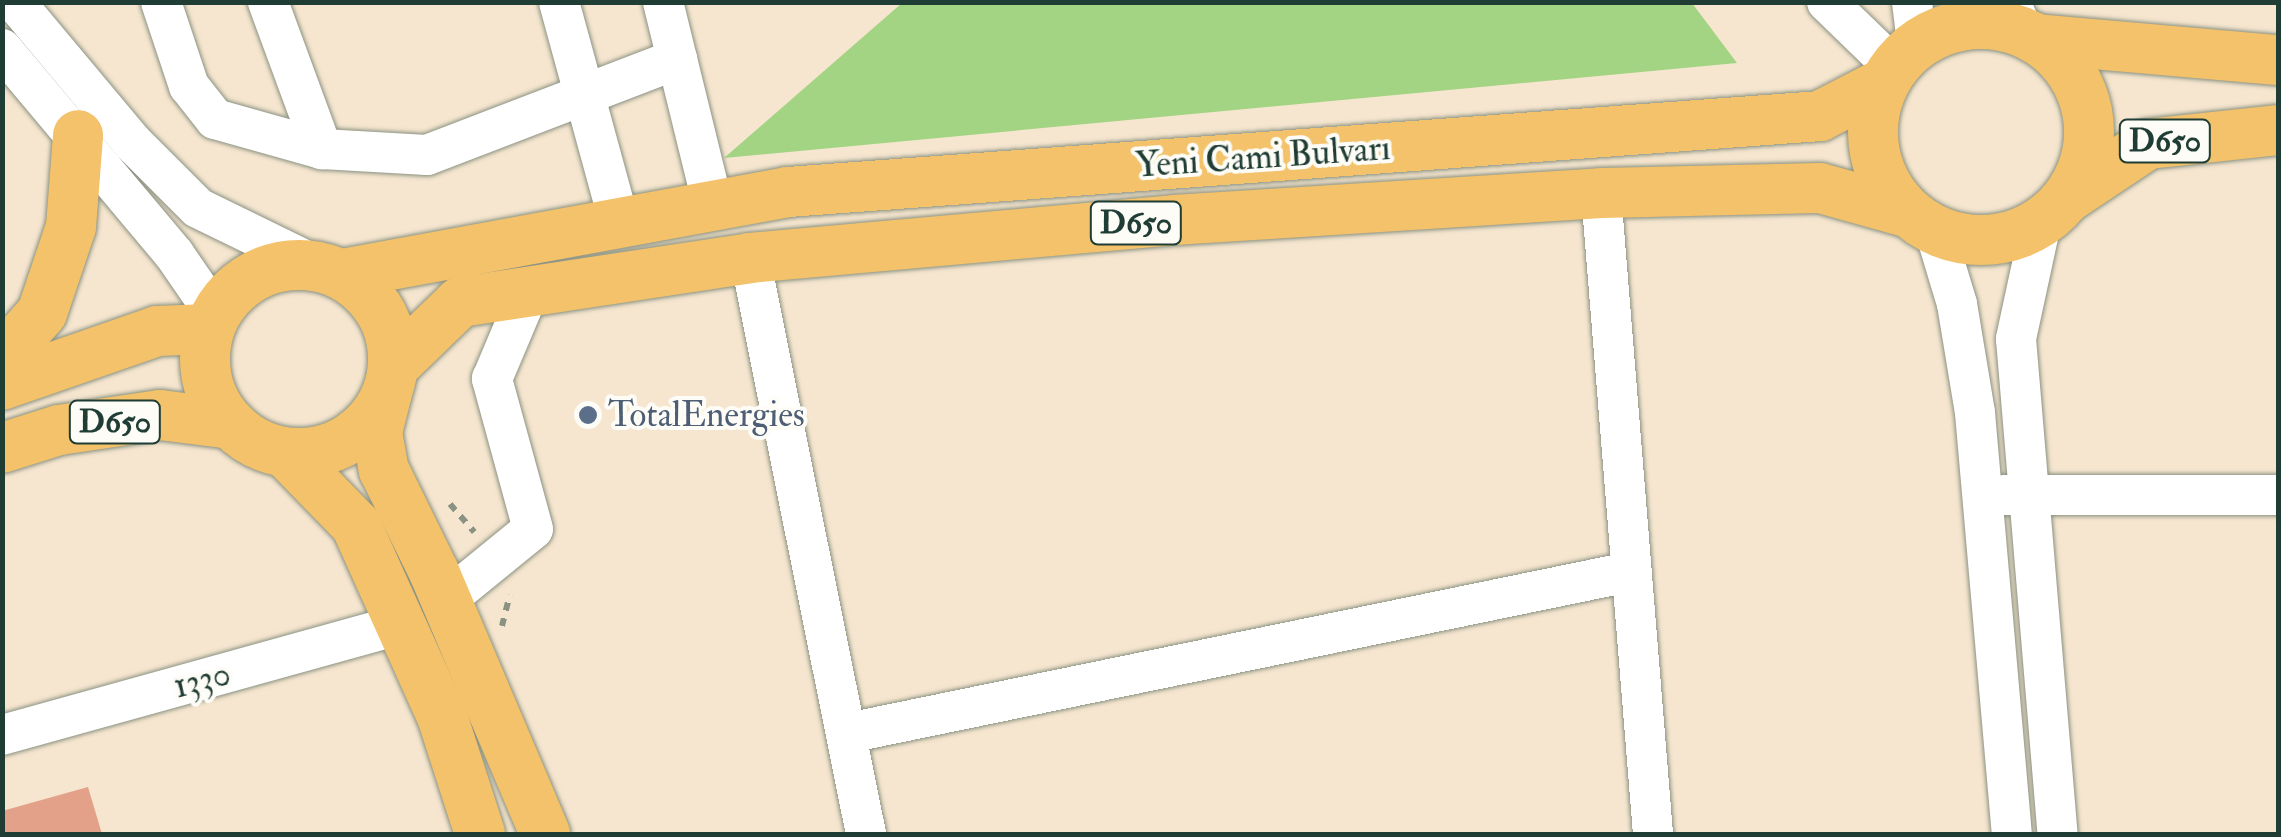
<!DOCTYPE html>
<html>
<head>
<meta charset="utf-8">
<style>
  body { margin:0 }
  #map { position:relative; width:2281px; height:837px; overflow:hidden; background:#f6e6cf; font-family:"IM FELL Double Pica",serif }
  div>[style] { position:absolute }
  .green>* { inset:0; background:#a2d483 }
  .building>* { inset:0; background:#e4a18a }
  .path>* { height:6px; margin-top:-3px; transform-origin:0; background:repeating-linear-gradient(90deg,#8a9282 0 8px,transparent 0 16px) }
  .roads { filter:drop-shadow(0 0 2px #8a9282) drop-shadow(0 0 2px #8a9282) }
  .minor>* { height:40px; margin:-20px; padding:0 20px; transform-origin:20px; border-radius:20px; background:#fff }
  .major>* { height:50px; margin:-25px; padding:0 25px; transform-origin:25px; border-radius:25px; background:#f3c26a }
  .major>.ring { margin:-25px; padding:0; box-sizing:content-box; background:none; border:50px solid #f3c26a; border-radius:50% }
  .dots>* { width:28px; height:28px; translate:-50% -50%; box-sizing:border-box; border:5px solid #fdfcf7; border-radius:50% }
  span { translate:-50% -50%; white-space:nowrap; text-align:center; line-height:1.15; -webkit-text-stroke:8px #fdfcf7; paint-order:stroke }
  .shield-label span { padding:2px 8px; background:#fdfcf7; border:2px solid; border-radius:8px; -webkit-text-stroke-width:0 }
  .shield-label { font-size:32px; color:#1f3d34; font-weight:700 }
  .street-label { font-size:35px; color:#1f3d34 }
  .service-label { font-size:35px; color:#4e5e75 }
  .left { translate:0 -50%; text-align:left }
  .frame { position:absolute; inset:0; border:5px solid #1f3d34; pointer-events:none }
</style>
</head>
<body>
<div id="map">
  <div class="green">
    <div style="clip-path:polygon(902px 3px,1692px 3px,1737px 63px,724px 158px)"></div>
  </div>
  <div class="building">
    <div style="clip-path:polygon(88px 787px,102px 834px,2px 834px,2px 811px)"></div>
  </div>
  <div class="path">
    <div style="left:450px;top:504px;width:37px;rotate:49deg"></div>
    <div style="left:502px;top:626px;width:32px;rotate:-76deg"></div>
  </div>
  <div class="roads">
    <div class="minor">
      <div style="left:15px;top:2px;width:182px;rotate:50.1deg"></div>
      <div style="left:132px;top:142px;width:93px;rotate:45deg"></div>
      <div style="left:198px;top:208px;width:132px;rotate:26deg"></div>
      <div style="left:161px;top:2px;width:89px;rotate:71.6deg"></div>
      <div style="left:189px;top:86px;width:42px;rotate:51.8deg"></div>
      <div style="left:215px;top:119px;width:111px;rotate:15.7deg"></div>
      <div style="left:322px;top:149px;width:105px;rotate:3.3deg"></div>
      <div style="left:427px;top:155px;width:268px;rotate:-21deg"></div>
      <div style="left:268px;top:2px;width:157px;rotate:69.8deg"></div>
      <div style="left:559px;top:2px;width:228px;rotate:74.7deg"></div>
      <div style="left:663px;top:2px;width:209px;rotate:76.2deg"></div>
      <div style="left:1827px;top:2px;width:93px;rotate:44.1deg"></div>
      <div style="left:1912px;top:2px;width:41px;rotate:83deg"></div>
      <div style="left:2010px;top:2px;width:36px;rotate:66deg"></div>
      <div style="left:2px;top:49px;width:268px;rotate:50deg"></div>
      <div style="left:174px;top:254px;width:74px;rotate:55.5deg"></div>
      <div style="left:1601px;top:193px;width:643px;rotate:85.36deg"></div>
      <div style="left:2041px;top:223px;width:119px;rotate:102.2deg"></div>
      <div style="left:2016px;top:339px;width:497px;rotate:85.2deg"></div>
      <div style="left:1935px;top:231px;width:76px;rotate:73.2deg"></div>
      <div style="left:1957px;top:304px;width:110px;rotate:80.6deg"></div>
      <div style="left:1975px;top:413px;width:423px;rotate:85deg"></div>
      <div style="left:750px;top:258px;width:588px;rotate:78.61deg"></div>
      <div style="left:2003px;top:495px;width:275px"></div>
      <div style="left:446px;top:600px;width:112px;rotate:-39.2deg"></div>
      <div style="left:533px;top:529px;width:156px;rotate:-105.3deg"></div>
      <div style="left:492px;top:379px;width:98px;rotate:-67.1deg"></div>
      <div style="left:848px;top:733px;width:797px;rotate:-11.65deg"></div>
      <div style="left:2px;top:735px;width:414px;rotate:-15.5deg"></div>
    </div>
    <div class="major">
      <div class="ring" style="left:1873px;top:24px;width:166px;height:166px"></div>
      <div style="left:2036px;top:39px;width:243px;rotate:5deg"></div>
      <div style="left:2067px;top:198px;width:97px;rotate:-33.7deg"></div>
      <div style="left:2148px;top:144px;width:131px;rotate:-6.1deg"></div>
      <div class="ring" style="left:205px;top:265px;width:138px;height:138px"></div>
      <div style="left:342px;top:274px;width:453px;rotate:-10.4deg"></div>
      <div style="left:788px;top:192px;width:1035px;rotate:-4.21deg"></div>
      <div style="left:1820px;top:116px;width:72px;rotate:-27.3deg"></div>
      <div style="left:2px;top:358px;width:60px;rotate:-48.4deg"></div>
      <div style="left:42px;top:313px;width:91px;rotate:-71.4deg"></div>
      <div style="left:71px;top:227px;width:92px;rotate:-85.6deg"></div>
      <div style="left:394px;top:366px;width:92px;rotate:-44.1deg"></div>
      <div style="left:460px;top:302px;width:293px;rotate:-8.6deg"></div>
      <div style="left:750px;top:258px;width:426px;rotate:-5.1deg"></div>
      <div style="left:1174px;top:220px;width:428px;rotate:-3.6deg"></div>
      <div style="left:1601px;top:193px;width:219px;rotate:-1.3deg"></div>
      <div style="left:1820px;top:188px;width:89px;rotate:15.6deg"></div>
      <div style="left:2px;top:385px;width:164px;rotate:-19.2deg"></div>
      <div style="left:157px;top:331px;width:52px;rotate:-2.2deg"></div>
      <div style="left:387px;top:393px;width:40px;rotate:104.4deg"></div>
      <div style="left:377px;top:432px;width:39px;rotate:80deg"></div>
      <div style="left:384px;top:470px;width:114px;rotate:63.9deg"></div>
      <div style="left:434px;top:572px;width:285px;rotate:67deg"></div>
      <div style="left:2px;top:448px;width:60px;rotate:-17.5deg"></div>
      <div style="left:59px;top:430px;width:102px;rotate:-8.4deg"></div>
      <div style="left:160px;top:415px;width:72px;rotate:7.2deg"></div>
      <div style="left:286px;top:453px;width:100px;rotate:45.8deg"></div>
      <div style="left:356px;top:525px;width:209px;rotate:65.8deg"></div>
      <div style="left:442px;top:716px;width:124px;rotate:72.1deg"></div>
    </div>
  </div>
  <div class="dots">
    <div style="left:588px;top:415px;background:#5c6f8a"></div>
  </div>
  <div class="shield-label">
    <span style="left:2165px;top:141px">D650</span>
    <span style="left:1136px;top:223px">D650</span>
    <span style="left:115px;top:422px">D650</span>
  </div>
  <div class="street-label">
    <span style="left:1263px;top:157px;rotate:-4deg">Yeni Cami Bulvarı</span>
    <span style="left:202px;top:680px;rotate:-15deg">1330</span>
  </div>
  <div class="service-label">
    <span class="left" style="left:608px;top:415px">TotalEnergies</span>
  </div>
  <div class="frame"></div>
</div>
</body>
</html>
